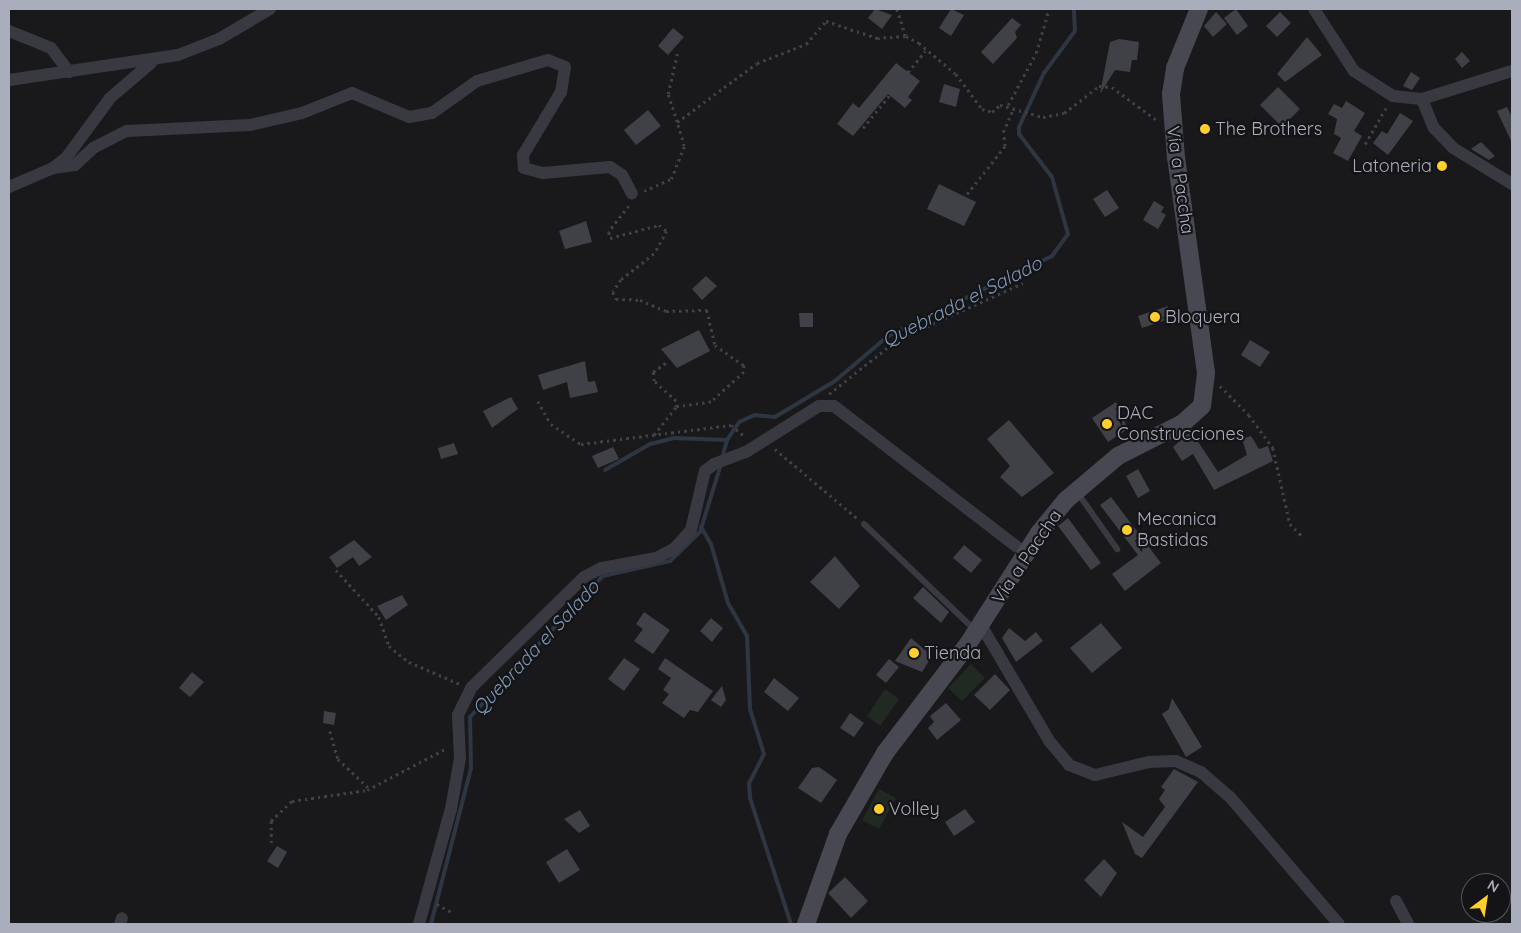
<!DOCTYPE html>
<html>
<head>
<meta charset="utf-8">
<style>
  body { margin:0 }
  #map { position:relative; width:1521px; height:933px; overflow:hidden; background:#19191b; font-family:Quicksand,sans-serif }
  div>[style] { position:absolute }
  .green>* { inset:0; background:#202a22 }
  .stream>* { height:4px; margin:-2px; padding:0 2px; transform-origin:2px; border-radius:2px; background:#2d3641 }
  .building>* { inset:0; background:#404146 }
  .path>* { height:2.5px; margin-top:-1.25px; transform-origin:0; background:repeating-linear-gradient(90deg,#3f4148 0 2.5px,transparent 0 6.5px) }
  .lane>* { height:6px; margin:-3px; padding:0 3px; transform-origin:3px; border-radius:3px; background:#393a41 }
  .street>* { height:12px; margin:-6px; padding:0 6px; transform-origin:6px; border-radius:6px; background:#393a41 }
  .secondary>* { height:18px; margin:-9px; padding:0 9px; transform-origin:9px; border-radius:9px; background:#474851 }
  .dots>* { width:14px; height:14px; translate:-50% -50%; box-sizing:border-box; border:2px solid #141416; border-radius:50% }
  span { translate:-50% -50%; white-space:nowrap; text-align:center; line-height:1.15; -webkit-text-stroke:4.5px #141416; paint-order:stroke }
  .poi-label { font-size:18px; color:#aaaebc }
  .left { translate:0 -50%; text-align:left }
  .right { translate:-100% -50%; text-align:right }
  .street-label { font-size:18px; color:#aaaebc }
  .water-label { font-size:19px; color:#7f98b9; font-style:italic }
  .frame { position:absolute; inset:0; border:10px solid #aaaebc; pointer-events:none }
  .north { position:absolute; left:1461px; top:873px; width:50px; height:50px; box-sizing:border-box; background:#141416; border:1px solid #505258; border-radius:50%; rotate:31deg; font-size:14px; font-weight:700; line-height:20px; text-align:center; color:#aaaebc }
  .north::after { content:''; display:block; margin:auto; width:18px; height:22px; background:#ffcf2d; clip-path:polygon(50% 0,100% 100%,50% 72%,0 100%) }
</style>
</head>
<body>
<div id="map">
  <div class="green">
    <div style="clip-path:polygon(971px 664px,985px 678px,962px 701px,948px 688px)"></div>
    <div style="clip-path:polygon(885px 689px,899px 699px,880px 726px,867px 716px)"></div>
    <div style="clip-path:polygon(879px 789px,896px 798px,879px 829px,862px 820px)"></div>
  </div>
  <div class="stream">
    <div style="left:722px;top:458px;width:19px;rotate:-74deg"></div>
    <div style="left:727px;top:440px;width:22px;rotate:-56deg"></div>
    <div style="left:739px;top:422px;width:17px;rotate:-24deg"></div>
    <div style="left:755px;top:415px;width:20px;rotate:6deg"></div>
    <div style="left:775px;top:417px;width:70px;rotate:-31deg"></div>
    <div style="left:835px;top:381px;width:70px;rotate:-40.3deg"></div>
    <div style="left:888px;top:336px;width:182px;rotate:-26deg"></div>
    <div style="left:1052px;top:256px;width:27px;rotate:-54deg"></div>
    <div style="left:1068px;top:234px;width:59px;rotate:-105.7deg"></div>
    <div style="left:1052px;top:177px;width:54px;rotate:-127.5deg"></div>
    <div style="left:1019px;top:134px;width:7px;rotate:-90deg"></div>
    <div style="left:1019px;top:127px;width:60px;rotate:-65.2deg"></div>
    <div style="left:1044px;top:73px;width:52px;rotate:-53.6deg"></div>
    <div style="left:1075px;top:31px;width:22px;rotate:-93deg"></div>
    <div style="left:605px;top:470px;width:52px;rotate:-30deg"></div>
    <div style="left:650px;top:444px;width:25px;rotate:-14deg"></div>
    <div style="left:674px;top:438px;width:53px;rotate:2.2deg"></div>
    <div style="left:701px;top:527px;width:20px;rotate:60deg"></div>
    <div style="left:711px;top:544px;width:61px;rotate:73.9deg"></div>
    <div style="left:728px;top:603px;width:38px;rotate:60deg"></div>
    <div style="left:747px;top:636px;width:73px;rotate:87.6deg"></div>
    <div style="left:750px;top:709px;width:47px;rotate:72.7deg"></div>
    <div style="left:764px;top:754px;width:33px;rotate:117deg"></div>
    <div style="left:749px;top:783px;width:15px;rotate:86deg"></div>
    <div style="left:750px;top:798px;width:133px;rotate:72deg"></div>
    <div style="left:431px;top:924px;width:161px;rotate:-75.6deg"></div>
    <div style="left:471px;top:768px;width:51px;rotate:-91.1deg"></div>
    <div style="left:470px;top:717px;width:194px;rotate:-46.7deg"></div>
    <div style="left:603px;top:576px;width:69px;rotate:-12.6deg"></div>
    <div style="left:670px;top:561px;width:42px;rotate:-44deg"></div>
    <div style="left:700px;top:532px;width:71px;rotate:-72.8deg"></div>
  </div>
  <div class="building">
    <div style="clip-path:polygon(875px 9px,892px 15px,882px 29px,868px 18px)"></div>
    <div style="clip-path:polygon(951px 9px,964px 15px,951px 36px,939px 28px)"></div>
    <div style="clip-path:polygon(1236px 9px,1248px 26px,1237px 35px,1224px 18px)"></div>
    <div style="clip-path:polygon(1216px 12px,1227px 24px,1213px 37px,1204px 26px)"></div>
    <div style="clip-path:polygon(1280px 12px,1291px 23px,1277px 37px,1266px 26px)"></div>
    <div style="clip-path:polygon(1012px 18px,1021px 25px,1015px 32px,1017px 38px,993px 64px,981px 52px)"></div>
    <div style="clip-path:polygon(673px 28px,684px 37px,668px 55px,658px 46px)"></div>
    <div style="clip-path:polygon(1307px 37px,1322px 55px,1285px 82px,1277px 74px)"></div>
    <div style="clip-path:polygon(1119px 39px,1139px 42px,1137px 60px,1132px 60px,1130px 72px,1115px 70px,1100px 94px,1110px 42px)"></div>
    <div style="clip-path:polygon(1462px 52px,1470px 61px,1462px 68px,1455px 59px)"></div>
    <div style="clip-path:polygon(896px 63px,920px 81px,908px 97px,912px 100px,905px 108px,888px 94px,853px 136px,837px 124px,853px 103px,859px 108px)"></div>
    <div style="clip-path:polygon(1411px 72px,1420px 78px,1412px 90px,1403px 86px)"></div>
    <div style="clip-path:polygon(944px 84px,960px 89px,956px 107px,939px 102px)"></div>
    <div style="clip-path:polygon(1278px 87px,1300px 109px,1282px 127px,1260px 105px)"></div>
    <div style="clip-path:polygon(1346px 101px,1365px 113px,1354px 131px,1362px 136px,1348px 161px,1333px 153px,1341px 138px,1334px 134px,1337px 119px,1328px 114px,1334px 104px,1342px 108px)"></div>
    <div style="clip-path:polygon(1507px 107px,1512px 117px,1512px 143px,1497px 111px)"></div>
    <div style="clip-path:polygon(648px 110px,661px 126px,636px 145px,624px 130px)"></div>
    <div style="clip-path:polygon(1400px 113px,1413px 121px,1388px 155px,1373px 143px,1382px 131px,1387px 134px)"></div>
    <div style="clip-path:polygon(1481px 142px,1495px 156px,1489px 160px,1471px 149px)"></div>
    <div style="clip-path:polygon(939px 184px,976px 202px,964px 226px,927px 209px)"></div>
    <div style="clip-path:polygon(1107px 190px,1119px 208px,1105px 217px,1093px 199px)"></div>
    <div style="clip-path:polygon(1154px 201px,1164px 207px,1161px 212px,1166px 215px,1158px 229px,1143px 220px)"></div>
    <div style="clip-path:polygon(586px 221px,592px 242px,565px 249px,559px 231px)"></div>
    <div style="clip-path:polygon(706px 276px,717px 286px,702px 300px,692px 289px)"></div>
    <div style="clip-path:polygon(1168px 306px,1172px 318px,1142px 328px,1138px 316px)"></div>
    <div style="clip-path:polygon(799px 313px,813px 313px,813px 327px,800px 327px)"></div>
    <div style="clip-path:polygon(699px 330px,710px 351px,677px 368px,661px 349px)"></div>
    <div style="clip-path:polygon(1250px 340px,1270px 352px,1260px 367px,1241px 355px)"></div>
    <div style="clip-path:polygon(585px 361px,588px 382px,595px 381px,598px 392px,570px 398px,567px 382px,543px 390px,538px 375px)"></div>
    <div style="clip-path:polygon(511px 397px,518px 409px,492px 428px,483px 411px)"></div>
    <div style="clip-path:polygon(1116px 402px,1128px 429px,1108px 442px,1092px 418px)"></div>
    <div style="clip-path:polygon(1009px 420px,1054px 473px,1022px 497px,1000px 477px,1010px 466px,987px 439px)"></div>
    <div style="clip-path:polygon(1191px 431px,1218px 472px,1247px 455px,1242px 439px,1251px 436px,1259px 449px,1268px 446px,1273px 461px,1214px 490px,1193px 454px,1182px 461px,1173px 447px)"></div>
    <div style="clip-path:polygon(454px 443px,458px 454px,441px 459px,438px 448px)"></div>
    <div style="clip-path:polygon(613px 447px,619px 459px,598px 468px,592px 456px)"></div>
    <div style="clip-path:polygon(1138px 469px,1150px 491px,1138px 498px,1126px 476px)"></div>
    <div style="clip-path:polygon(1111px 497px,1161px 563px,1125px 591px,1112px 574px,1138px 555px,1100px 505px)"></div>
    <div style="clip-path:polygon(1068px 518px,1101px 563px,1091px 570px,1058px 526px)"></div>
    <div style="clip-path:polygon(354px 540px,372px 557px,359px 566px,353px 557px,337px 568px,329px 557px)"></div>
    <div style="clip-path:polygon(964px 545px,982px 560px,971px 573px,953px 558px)"></div>
    <div style="clip-path:polygon(835px 556px,860px 586px,839px 609px,810px 582px)"></div>
    <div style="clip-path:polygon(923px 587px,949px 612px,941px 623px,913px 598px)"></div>
    <div style="clip-path:polygon(402px 595px,408px 605px,386px 620px,377px 606px)"></div>
    <div style="clip-path:polygon(644px 612px,670px 630px,653px 654px,634px 641px,643px 629px,636px 624px)"></div>
    <div style="clip-path:polygon(711px 618px,723px 628px,712px 642px,700px 631px)"></div>
    <div style="clip-path:polygon(1101px 623px,1122px 648px,1092px 673px,1070px 648px)"></div>
    <div style="clip-path:polygon(1009px 628px,1025px 641px,1036px 632px,1043px 641px,1016px 662px,1002px 638px)"></div>
    <div style="clip-path:polygon(911px 638px,932px 656px,922px 672px,895px 661px)"></div>
    <div style="clip-path:polygon(624px 658px,640px 669px,624px 691px,608px 679px)"></div>
    <div style="clip-path:polygon(665px 658px,713px 691px,698px 712px,690px 710px,684px 718px,662px 703px,669px 694px,663px 690px,671px 678px,658px 669px)"></div>
    <div style="clip-path:polygon(889px 659px,899px 667px,886px 683px,876px 675px)"></div>
    <div style="clip-path:polygon(192px 672px,204px 682px,190px 697px,179px 688px)"></div>
    <div style="clip-path:polygon(995px 674px,1010px 690px,990px 710px,974px 695px)"></div>
    <div style="clip-path:polygon(774px 678px,799px 698px,788px 711px,764px 692px)"></div>
    <div style="clip-path:polygon(722px 686px,726px 700px,721px 707px,711px 700px)"></div>
    <div style="clip-path:polygon(1172px 698px,1202px 747px,1186px 757px,1162px 714px,1169px 709px)"></div>
    <div style="clip-path:polygon(946px 703px,961px 720px,937px 740px,928px 728px,934px 722px,930px 716px)"></div>
    <div style="clip-path:polygon(324px 711px,336px 713px,334px 725px,323px 723px)"></div>
    <div style="clip-path:polygon(850px 713px,864px 723px,854px 737px,840px 728px)"></div>
    <div style="clip-path:polygon(819px 767px,837px 780px,821px 803px,798px 788px,812px 768px)"></div>
    <div style="clip-path:polygon(1174px 769px,1198px 782px,1142px 858px,1135px 854px,1122px 822px,1143px 837px,1165px 807px,1159px 799px,1165px 790px,1161px 787px)"></div>
    <div style="clip-path:polygon(965px 809px,975px 822px,954px 836px,945px 822px)"></div>
    <div style="clip-path:polygon(580px 810px,590px 826px,579px 833px,564px 819px)"></div>
    <div style="clip-path:polygon(277px 846px,287px 852px,278px 868px,267px 861px)"></div>
    <div style="clip-path:polygon(567px 849px,580px 870px,559px 883px,546px 862px)"></div>
    <div style="clip-path:polygon(1104px 859px,1117px 873px,1101px 897px,1084px 880px)"></div>
    <div style="clip-path:polygon(845px 877px,868px 901px,851px 918px,828px 893px)"></div>
  </div>
  <div class="path">
    <div style="left:897px;top:9px;width:28px;rotate:72deg"></div>
    <div style="left:1008px;top:105px;width:59px;rotate:-61.7deg"></div>
    <div style="left:1036px;top:53px;width:46px;rotate:-73.5deg"></div>
    <div style="left:677px;top:122px;width:29px;rotate:-108deg"></div>
    <div style="left:668px;top:94px;width:45px;rotate:-77.2deg"></div>
    <div style="left:863px;top:128px;width:99px;rotate:-51.2deg"></div>
    <div style="left:1365px;top:144px;width:44px;rotate:-59.9deg"></div>
    <div style="left:644px;top:191px;width:30px;rotate:-24deg"></div>
    <div style="left:671px;top:179px;width:35px;rotate:-68deg"></div>
    <div style="left:684px;top:146px;width:25px;rotate:-106deg"></div>
    <div style="left:677px;top:122px;width:99px;rotate:-36.4deg"></div>
    <div style="left:757px;top:63px;width:53px;rotate:-21.2deg"></div>
    <div style="left:806px;top:44px;width:30px;rotate:-49deg"></div>
    <div style="left:826px;top:21px;width:54px;rotate:18.4deg"></div>
    <div style="left:877px;top:38px;width:29px;rotate:-4deg"></div>
    <div style="left:906px;top:36px;width:15px;rotate:28deg"></div>
    <div style="left:919px;top:43px;width:48px;rotate:40deg"></div>
    <div style="left:956px;top:74px;width:44px;rotate:53.4deg"></div>
    <div style="left:982px;top:109px;width:10px;rotate:17deg"></div>
    <div style="left:992px;top:112px;width:11px;rotate:-41deg"></div>
    <div style="left:1000px;top:105px;width:45px;rotate:15.6deg"></div>
    <div style="left:1043px;top:117px;width:21px;rotate:-11deg"></div>
    <div style="left:1064px;top:113px;width:44px;rotate:-37.6deg"></div>
    <div style="left:1099px;top:86px;width:13px;rotate:4deg"></div>
    <div style="left:1112px;top:87px;width:57px;rotate:36.5deg"></div>
    <div style="left:967px;top:194px;width:61px;rotate:-51.6deg"></div>
    <div style="left:1005px;top:146px;width:14px;rotate:-98deg"></div>
    <div style="left:1003px;top:132px;width:27px;rotate:-66deg"></div>
    <div style="left:629px;top:206px;width:33px;rotate:128deg"></div>
    <div style="left:609px;top:232px;width:6px;rotate:81deg"></div>
    <div style="left:610px;top:238px;width:51px;rotate:-14.9deg"></div>
    <div style="left:659px;top:225px;width:10px;rotate:37deg"></div>
    <div style="left:667px;top:231px;width:26px;rotate:119deg"></div>
    <div style="left:654px;top:254px;width:42px;rotate:141.8deg"></div>
    <div style="left:621px;top:280px;width:14px;rotate:124deg"></div>
    <div style="left:613px;top:292px;width:8px;rotate:67deg"></div>
    <div style="left:616px;top:299px;width:24px;rotate:2deg"></div>
    <div style="left:640px;top:300px;width:28px;rotate:23deg"></div>
    <div style="left:666px;top:311px;width:41px;rotate:-1.4deg"></div>
    <div style="left:707px;top:310px;width:36px;rotate:77deg"></div>
    <div style="left:715px;top:345px;width:35px;rotate:35deg"></div>
    <div style="left:744px;top:365px;width:7px;rotate:90deg"></div>
    <div style="left:744px;top:372px;width:45px;rotate:137.7deg"></div>
    <div style="left:711px;top:402px;width:35px;rotate:172deg"></div>
    <div style="left:1220px;top:386px;width:41px;rotate:45deg"></div>
    <div style="left:1249px;top:415px;width:41px;rotate:54deg"></div>
    <div style="left:1273px;top:448px;width:78px;rotate:77.4deg"></div>
    <div style="left:1290px;top:524px;width:18px;rotate:45deg"></div>
    <div style="left:829px;top:394px;width:87px;rotate:-38.5deg"></div>
    <div style="left:897px;top:340px;width:138px;rotate:-24.3deg"></div>
    <div style="left:538px;top:401px;width:26px;rotate:61deg"></div>
    <div style="left:551px;top:424px;width:36px;rotate:34deg"></div>
    <div style="left:581px;top:444px;width:151px;rotate:-7.2deg"></div>
    <div style="left:731px;top:425px;width:19px;rotate:39deg"></div>
    <div style="left:654px;top:435px;width:36px;rotate:-52deg"></div>
    <div style="left:676px;top:407px;width:6px;rotate:-90deg"></div>
    <div style="left:676px;top:401px;width:30px;rotate:-138deg"></div>
    <div style="left:654px;top:381px;width:9px;rotate:-96deg"></div>
    <div style="left:653px;top:372px;width:19px;rotate:-36deg"></div>
    <div style="left:775px;top:449px;width:107px;rotate:40.1deg"></div>
    <div style="left:336px;top:570px;width:64px;rotate:47.5deg"></div>
    <div style="left:379px;top:617px;width:31px;rotate:71deg"></div>
    <div style="left:389px;top:646px;width:26px;rotate:39deg"></div>
    <div style="left:409px;top:662px;width:56px;rotate:23.3deg"></div>
    <div style="left:330px;top:731px;width:29px;rotate:74deg"></div>
    <div style="left:338px;top:759px;width:44px;rotate:43.2deg"></div>
    <div style="left:271px;top:843px;width:22px;rotate:-90deg"></div>
    <div style="left:271px;top:821px;width:29px;rotate:-44deg"></div>
    <div style="left:292px;top:801px;width:76px;rotate:-8.3deg"></div>
    <div style="left:367px;top:790px;width:90px;rotate:-27.7deg"></div>
    <div style="left:437px;top:904px;width:18px;rotate:29deg"></div>
  </div>
  <div class="lane">
    <div style="left:1077px;top:492px;width:70px;rotate:54.9deg"></div>
    <div style="left:864px;top:524px;width:152px;rotate:43.7deg"></div>
  </div>
  <div class="street">
    <div style="left:1314px;top:9px;width:74px;rotate:57.2deg"></div>
    <div style="left:1354px;top:71px;width:46px;rotate:32.7deg"></div>
    <div style="left:1393px;top:96px;width:29px;rotate:6deg"></div>
    <div style="left:1422px;top:99px;width:94px;rotate:-17.3deg"></div>
    <div style="left:9px;top:31px;width:45px;rotate:22deg"></div>
    <div style="left:51px;top:48px;width:30px;rotate:53deg"></div>
    <div style="left:9px;top:80px;width:171px;rotate:-8.4deg"></div>
    <div style="left:178px;top:55px;width:44px;rotate:-21.3deg"></div>
    <div style="left:219px;top:39px;width:59px;rotate:-30.5deg"></div>
    <div style="left:1422px;top:99px;width:31px;rotate:68deg"></div>
    <div style="left:1434px;top:128px;width:28px;rotate:46deg"></div>
    <div style="left:1453px;top:148px;width:69px;rotate:31.4deg"></div>
    <div style="left:53px;top:168px;width:16px;rotate:-38deg"></div>
    <div style="left:66px;top:158px;width:74px;rotate:-53.7deg"></div>
    <div style="left:110px;top:98px;width:54px;rotate:-40.5deg"></div>
    <div style="left:9px;top:187px;width:48px;rotate:-23.4deg"></div>
    <div style="left:53px;top:168px;width:22px;rotate:-8deg"></div>
    <div style="left:75px;top:165px;width:25px;rotate:-43deg"></div>
    <div style="left:93px;top:148px;width:38px;rotate:-27deg"></div>
    <div style="left:127px;top:131px;width:123px;rotate:-2.8deg"></div>
    <div style="left:250px;top:125px;width:53px;rotate:-13deg"></div>
    <div style="left:302px;top:113px;width:54px;rotate:-21.8deg"></div>
    <div style="left:352px;top:93px;width:62px;rotate:22.8deg"></div>
    <div style="left:409px;top:117px;width:23px;rotate:-10deg"></div>
    <div style="left:432px;top:113px;width:55px;rotate:-35.4deg"></div>
    <div style="left:477px;top:81px;width:74px;rotate:-16.5deg"></div>
    <div style="left:548px;top:60px;width:18px;rotate:22deg"></div>
    <div style="left:565px;top:67px;width:25px;rotate:99deg"></div>
    <div style="left:561px;top:92px;width:74px;rotate:121.1deg"></div>
    <div style="left:523px;top:155px;width:13px;rotate:86deg"></div>
    <div style="left:524px;top:168px;width:20px;rotate:15deg"></div>
    <div style="left:543px;top:173px;width:67px;rotate:-5.1deg"></div>
    <div style="left:610px;top:167px;width:14px;rotate:34deg"></div>
    <div style="left:622px;top:175px;width:21px;rotate:62deg"></div>
    <div style="left:981px;top:625px;width:136px;rotate:59.5deg"></div>
    <div style="left:1050px;top:742px;width:30px;rotate:50deg"></div>
    <div style="left:1069px;top:765px;width:28px;rotate:21deg"></div>
    <div style="left:1095px;top:775px;width:56px;rotate:-13.5deg"></div>
    <div style="left:1149px;top:762px;width:27px;rotate:-2deg"></div>
    <div style="left:1176px;top:761px;width:27px;rotate:24deg"></div>
    <div style="left:1201px;top:772px;width:38px;rotate:41deg"></div>
    <div style="left:1230px;top:797px;width:167px;rotate:49.4deg"></div>
    <div style="left:1396px;top:901px;width:26px;rotate:62deg"></div>
    <div style="left:120px;top:924px;width:6px;rotate:-72deg"></div>
    <div style="left:419px;top:924px;width:119px;rotate:-74.5deg"></div>
    <div style="left:451px;top:809px;width:52px;rotate:-80deg"></div>
    <div style="left:460px;top:758px;width:43px;rotate:-92.7deg"></div>
    <div style="left:458px;top:715px;width:30px;rotate:-64deg"></div>
    <div style="left:471px;top:688px;width:158px;rotate:-44.5deg"></div>
    <div style="left:584px;top:577px;width:20px;rotate:-27deg"></div>
    <div style="left:602px;top:568px;width:55px;rotate:-10.5deg"></div>
    <div style="left:656px;top:558px;width:20px;rotate:-27deg"></div>
    <div style="left:674px;top:549px;width:25px;rotate:-48deg"></div>
    <div style="left:691px;top:530px;width:61px;rotate:-76.7deg"></div>
    <div style="left:705px;top:471px;width:11px;rotate:-38deg"></div>
    <div style="left:714px;top:464px;width:34px;rotate:-21deg"></div>
    <div style="left:746px;top:452px;width:86px;rotate:-32.2deg"></div>
    <div style="left:819px;top:406px;width:15px"></div>
    <div style="left:834px;top:406px;width:242px;rotate:37.6deg"></div>
  </div>
  <div class="secondary">
    <div style="left:806px;top:924px;width:96px;rotate:-70.4deg"></div>
    <div style="left:838px;top:834px;width:94px;rotate:-59.9deg"></div>
    <div style="left:885px;top:753px;width:137px;rotate:-52.7deg"></div>
    <div style="left:968px;top:644px;width:132px;rotate:-57.4deg"></div>
    <div style="left:1039px;top:533px;width:43px;rotate:-50.7deg"></div>
    <div style="left:1066px;top:500px;width:68px;rotate:-40.2deg"></div>
    <div style="left:1118px;top:456px;width:73px;rotate:-26.9deg"></div>
    <div style="left:1183px;top:423px;width:25px;rotate:-42deg"></div>
    <div style="left:1202px;top:406px;width:33px;rotate:-83deg"></div>
    <div style="left:1206px;top:373px;width:217px;rotate:-97.9deg"></div>
    <div style="left:1176px;top:158px;width:64px;rotate:-94.5deg"></div>
    <div style="left:1171px;top:94px;width:26px;rotate:-81deg"></div>
    <div style="left:1175px;top:68px;width:64px;rotate:-67.9deg"></div>
  </div>
  <div class="dots">
    <div style="left:1205px;top:129px;background:#ffcf2d"></div>
    <div style="left:1442px;top:166px;background:#ffcf2d"></div>
    <div style="left:1155px;top:317px;background:#ffcf2d"></div>
    <div style="left:1107px;top:424px;background:#ffcf2d"></div>
    <div style="left:1127px;top:530px;background:#ffcf2d"></div>
    <div style="left:914px;top:653px;background:#ffcf2d"></div>
    <div style="left:879px;top:809px;background:#ffcf2d"></div>
  </div>
  <div class="poi-label">
    <span class="left" style="left:1215px;top:129px">The Brothers</span>
    <span class="right" style="left:1432px;top:166px">Latoneria</span>
    <span class="left" style="left:1165px;top:317px">Bloquera</span>
    <span class="left" style="left:1117px;top:424px">DAC<br>Construcciones</span>
    <span class="left" style="left:1137px;top:530px">Mecanica<br>Bastidas</span>
    <span class="left" style="left:924px;top:653px">Tienda</span>
    <span class="left" style="left:889px;top:809px">Volley</span>
  </div>
  <div class="street-label">
    <span style="left:1180px;top:180px;rotate:82deg">Vía a Paccha</span>
    <span style="left:1027px;top:557px;rotate:-56deg">Vía a Paccha</span>
  </div>
  <div class="water-label">
    <span style="left:962px;top:302px;rotate:-27deg">Quebrada el Salado</span>
    <span style="left:536px;top:648px;rotate:-47deg">Quebrada el Salado</span>
  </div>
  <div class="frame"></div>
  <div class="north">N</div>
</div>
</body>
</html>
